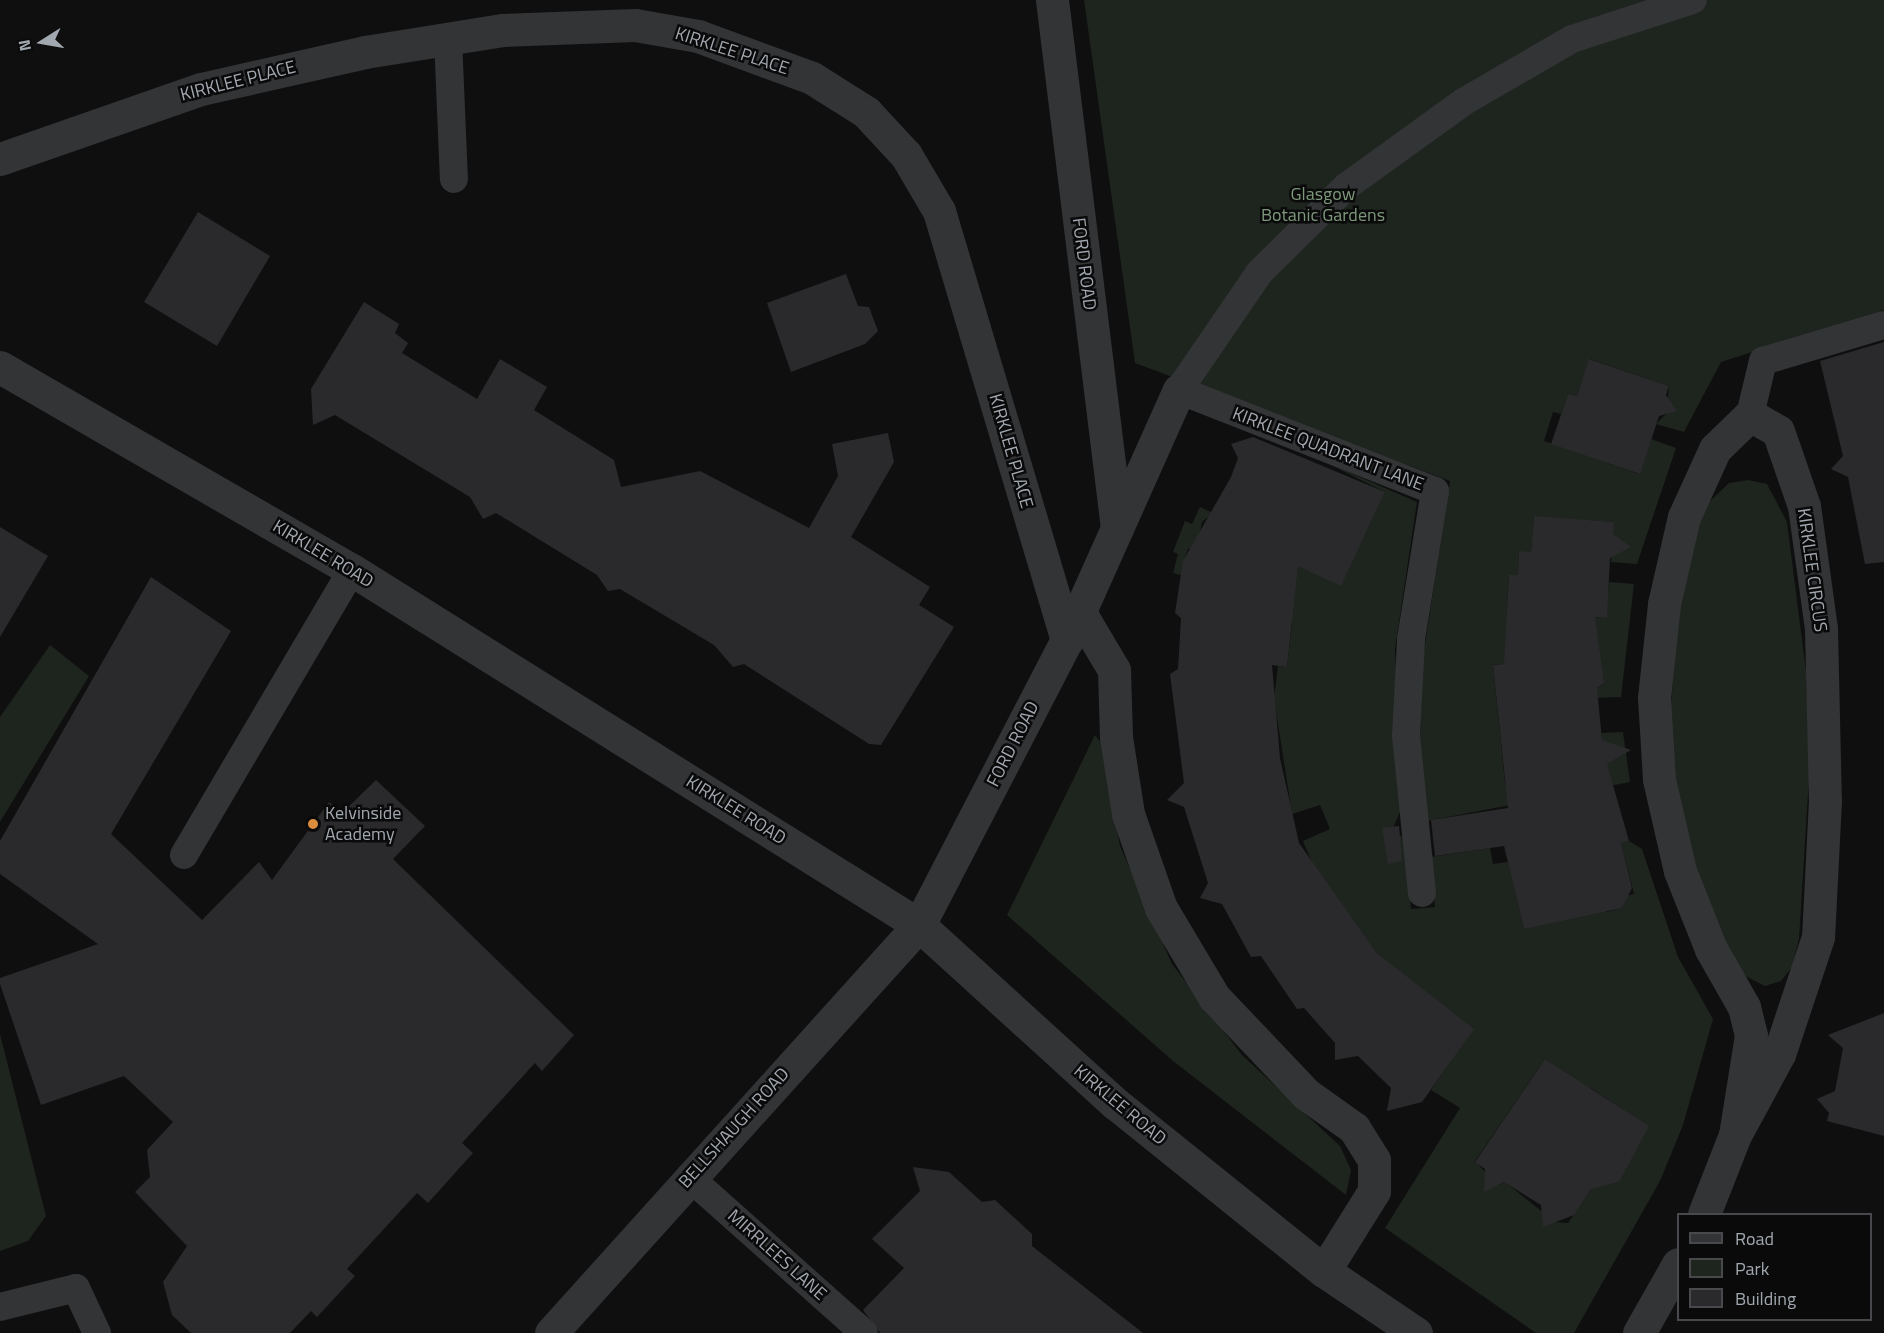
<!DOCTYPE html>
<html>
<head>
<meta charset="utf-8">
<style>
  body { margin:0 }
  #map { position:relative; width:1884px; height:1333px; overflow:hidden; background:#0f0f10; font-family:"Titillium Web",sans-serif }
  div>[style] { position:absolute }
  .green>* { inset:0; background:#1e241e }
  .building>* { inset:0; background:#2a2a2c }
  .service>* { height:28px; margin:-14px; padding:0 14px; transform-origin:14px; border-radius:14px; background:#323436 }
  .minor>* { height:33px; margin:-16.5px; padding:0 16.5px; transform-origin:16.5px; border-radius:16.5px; background:#323436 }
  .dots>* { width:16px; height:16px; translate:-50% -50%; box-sizing:border-box; border:3px solid #0a0a0b; border-radius:50% }
  span { translate:-50% -50%; white-space:nowrap; text-align:center; line-height:1.15; -webkit-text-stroke:5px #0a0a0b; paint-order:stroke }
  .street-label { font-size:18px; color:#a2a8af }
  .park-label { font-size:18px; color:#7d987a }
  .poi-label { font-size:18px; color:#a2a8af }
  .left { translate:0 -50%; text-align:left }
  .legend { position:absolute; left:1677px; top:1213px; width:195px; height:108px; box-sizing:border-box; background:#0a0a0b; border:2px solid #47494d; margin:0; padding:8px 10px; list-style:none; font-size:18px; color:#a2a8af }
  .legend li { display:flex; align-items:center; gap:12px; height:30px }
  .legend b { width:30px; border:2px solid #47494d }
  .north { position:absolute; left:12px; top:12px; width:60px; height:60px; -webkit-text-stroke:4px #0a0a0b; paint-order:stroke; rotate:259deg; font-size:16px; font-weight:700; line-height:24px; text-align:center; color:#a2a8af }
  .north::after { content:''; display:block; margin:auto; width:21px; height:27px; background:#a2a8af; clip-path:polygon(50% 0,100% 100%,50% 72%,0 100%) }
</style>
</head>
<body>
<div id="map">
  <div class="green">
    <div style="clip-path:polygon(1084px 0,1884px 0,1884px 310px,1721px 362px,1684px 432px,1656px 424px,1667px 413px,1669px 386px,1590px 359px,1577px 396px,1568px 394px,1561px 414px,1553px 412px,1544px 441px,1639px 474px,1651px 439px,1676px 448px,1637px 564px,1611px 562px,1613px 522px,1534px 517px,1531px 552px,1519px 552px,1518px 575px,1509px 575px,1507px 611px,1606px 618px,1609px 582px,1634px 584px,1621px 697px,1598px 698px,1596px 689px,1604px 683px,1592px 655px,1493px 665px,1505px 783px,1604px 773px,1601px 733px,1623px 732px,1630px 782px,1427px 821px,1420px 738px,1423px 657px,1450px 481px,1135px 363px)"></div>
    <div style="clip-path:polygon(evenodd,1321px 460px,1417px 502px,1395px 649px,1402px 807px,1393px 828px,1405px 840px,1411px 909px,1435px 907px,1430px 857px,1490px 848px,1493px 864px,1508px 862px,1524px 929px,1598px 907px,1606px 912px,1622px 908px,1625px 896px,1634px 894px,1621px 843px,1629px 841px,1642px 849px,1678px 957px,1713px 1019px,1683px 1125px,1660px 1181px,1574px 1333px,1536px 1333px,1385px 1228px,1460px 1108px,1431px 1090px,1473px 1029px,1376px 952px,1313px 865px,1303px 841px,1330px 829px,1320px 805px,1292px 814px,1274px 698px,1278px 666px,1287px 667px,1292px 624px,1287px 587px,1300px 561px,1341px 585px,1385px 492px,1321px 460px,1545px 1059px,1571px 1076px,1552px 1106px,1591px 1088px,1642px 1122px,1619px 1182px,1611px 1184px,1600px 1176px,1568px 1223px,1555px 1222px,1505px 1182px,1498px 1185px,1475px 1161px,1545px 1059px)"></div>
    <div style="clip-path:polygon(1748px 480px,1767px 484px,1787px 522px,1806px 671px,1809px 778px,1799px 939px,1792px 967px,1781px 981px,1765px 986px,1745px 976px,1734px 962px,1695px 869px,1676px 798px,1669px 729px,1678px 619px,1696px 532px,1708px 503px,1729px 483px)"></div>
    <div style="clip-path:polygon(1200px 507px,1213px 513px,1202px 522px,1197px 547px,1188px 549px,1183px 563px,1188px 577px,1173px 573px,1178px 554px,1173px 552px,1185px 521px,1192px 524px)"></div>
    <div style="clip-path:polygon(50px 645px,89px 676px,0 822px,0 717px)"></div>
    <div style="clip-path:polygon(1095px 735px,1101px 743px,1120px 846px,1172px 964px,1242px 1055px,1340px 1146px,1351px 1170px,1346px 1195px,1173px 1061px,1007px 915px)"></div>
    <div style="clip-path:polygon(0 1034px,46px 1216px,28px 1241px,0 1251px)"></div>
  </div>
  <div class="building">
    <div style="clip-path:polygon(198px 212px,270px 256px,217px 346px,144px 302px)"></div>
    <div style="clip-path:polygon(846px 274px,858px 306px,869px 307px,878px 331px,865px 344px,791px 372px,767px 303px)"></div>
    <div style="clip-path:polygon(364px 302px,399px 324px,395px 333px,408px 343px,402px 353px,477px 399px,500px 359px,547px 387px,534px 410px,614px 460px,621px 487px,700px 471px,809px 528px,838px 476px,832px 444px,888px 433px,894px 462px,851px 537px,930px 587px,919px 605px,954px 627px,881px 745px,869px 744px,744px 664px,733px 667px,714px 645px,620px 589px,608px 591px,597px 575px,496px 513px,483px 519px,470px 497px,335px 415px,313px 425px,311px 389px)"></div>
    <div style="clip-path:polygon(1884px 342px,1884px 562px,1865px 564px,1848px 477px,1831px 469px,1843px 456px,1820px 361px)"></div>
    <div style="clip-path:polygon(1589px 359px,1669px 386px,1666px 395px,1677px 411px,1659px 416px,1640px 474px,1551px 444px,1568px 394px,1577px 396px)"></div>
    <div style="clip-path:polygon(1253px 437px,1385px 492px,1341px 586px,1298px 566px,1287px 667px,1272px 665px,1280px 758px,1299px 843px,1376px 952px,1474px 1029px,1422px 1102px,1387px 1111px,1391px 1088px,1358px 1056px,1335px 1060px,1335px 1043px,1304px 1008px,1297px 1009px,1261px 956px,1251px 957px,1222px 904px,1200px 898px,1208px 883px,1184px 807px,1167px 800px,1184px 783px,1170px 674px,1178px 669px,1181px 618px,1175px 613px,1183px 561px,1231px 477px,1238px 458px,1231px 444px)"></div>
    <div style="clip-path:polygon(1534px 516px,1614px 522px,1613px 534px,1631px 547px,1610px 558px,1607px 618px,1595px 617px,1604px 683px,1597px 688px,1602px 740px,1631px 750px,1607px 764px,1629px 841px,1621px 843px,1632px 888px,1622px 908px,1524px 929px,1504px 846px,1435px 856px,1431px 820px,1508px 808px,1493px 665px,1504px 664px,1509px 575px,1518px 575px,1519px 551px,1531px 552px)"></div>
    <div style="clip-path:polygon(0 527px,48px 556px,0 637px)"></div>
    <div style="clip-path:polygon(151px 577px,231px 631px,111px 834px,202px 920px,259px 862px,272px 880px,329px 802px,343px 812px,376px 780px,425px 826px,393px 859px,574px 1035px,542px 1071px,535px 1063px,462px 1143px,473px 1153px,428px 1203px,417px 1193px,347px 1269px,355px 1276px,317px 1317px,311px 1311px,290px 1333px,191px 1333px,172px 1315px,163px 1282px,187px 1246px,135px 1192px,150px 1177px,147px 1150px,173px 1122px,124px 1076px,41px 1105px,0 984px,0 978px,98px 944px,0 874px,0 841px)"></div>
    <div style="clip-path:polygon(1399px 826px,1402px 861px,1388px 864px,1382px 828px)"></div>
    <div style="clip-path:polygon(1884px 1013px,1884px 1136px,1827px 1121px,1829px 1113px,1817px 1099px,1835px 1091px,1843px 1048px,1828px 1035px)"></div>
    <div style="clip-path:polygon(1545px 1059px,1649px 1126px,1619px 1182px,1591px 1189px,1574px 1215px,1543px 1227px,1541px 1205px,1504px 1182px,1484px 1192px,1485px 1169px,1475px 1162px)"></div>
    <div style="clip-path:polygon(913px 1167px,949px 1172px,982px 1202px,995px 1200px,1032px 1234px,1032px 1246px,1143px 1333px,880px 1333px,863px 1310px,904px 1268px,872px 1239px,920px 1191px)"></div>
  </div>
  <div class="service">
    <div style="left:448px;top:38px;width:141px;rotate:87.6deg"></div>
    <div style="left:1750px;top:415px;width:56px;rotate:-76.5deg"></div>
    <div style="left:1763px;top:361px;width:126px;rotate:-16.6deg"></div>
    <div style="left:184px;top:855px;width:331px;rotate:-59.5deg"></div>
    <div style="left:1422px;top:893px;width:158px;rotate:-95.8deg"></div>
    <div style="left:1406px;top:736px;width:97px;rotate:-87deg"></div>
    <div style="left:1411px;top:639px;width:150px;rotate:-80.8deg"></div>
    <div style="left:1435px;top:491px;width:275px;rotate:-158.5deg"></div>
    <div style="left:1179px;top:390px;width:142px;rotate:-55.6deg"></div>
    <div style="left:1259px;top:273px;width:124px;rotate:-44.7deg"></div>
    <div style="left:1347px;top:186px;width:145px;rotate:-35.8deg"></div>
    <div style="left:1465px;top:101px;width:124px;rotate:-30.1deg"></div>
    <div style="left:1572px;top:39px;width:127px;rotate:-17.9deg"></div>
    <div style="left:689px;top:1177px;width:234px;rotate:41.7deg"></div>
    <div style="left:0;top:1307px;width:78px;rotate:-14deg"></div>
    <div style="left:76px;top:1288px;width:50px;rotate:65deg"></div>
  </div>
  <div class="minor">
    <div style="left:1052px;top:0;width:532px;rotate:82.98deg"></div>
    <div style="left:0;top:159px;width:213px;rotate:-19.2deg"></div>
    <div style="left:201px;top:89px;width:168px;rotate:-12.7deg"></div>
    <div style="left:365px;top:52px;width:140px;rotate:-9.1deg"></div>
    <div style="left:503px;top:30px;width:132px;rotate:-2.2deg"></div>
    <div style="left:635px;top:25px;width:64px;rotate:9.9deg"></div>
    <div style="left:698px;top:36px;width:121px;rotate:20.2deg"></div>
    <div style="left:812px;top:78px;width:64px;rotate:32.2deg"></div>
    <div style="left:866px;top:112px;width:59px;rotate:47.1deg"></div>
    <div style="left:906px;top:155px;width:65px;rotate:59.5deg"></div>
    <div style="left:939px;top:211px;width:448px;rotate:73.4deg"></div>
    <div style="left:0;top:367px;width:406px;rotate:30deg"></div>
    <div style="left:352px;top:570px;width:669px;rotate:32.05deg"></div>
    <div style="left:919px;top:925px;width:266px;rotate:42.3deg"></div>
    <div style="left:1116px;top:1104px;width:267px;rotate:38.8deg"></div>
    <div style="left:1324px;top:1271px;width:111px;rotate:34deg"></div>
    <div style="left:1079px;top:611px;width:69px;rotate:59.3deg"></div>
    <div style="left:1114px;top:670px;width:67px;rotate:88.3deg"></div>
    <div style="left:1116px;top:737px;width:78px;rotate:81.1deg"></div>
    <div style="left:1128px;top:814px;width:100px;rotate:70.7deg"></div>
    <div style="left:1161px;top:908px;width:104px;rotate:59.2deg"></div>
    <div style="left:1214px;top:997px;width:134px;rotate:46.5deg"></div>
    <div style="left:1306px;top:1094px;width:59px;rotate:35.3deg"></div>
    <div style="left:1354px;top:1128px;width:38px;rotate:58deg"></div>
    <div style="left:1374px;top:1160px;width:31px;rotate:90deg"></div>
    <div style="left:1374px;top:1191px;width:94px;rotate:122deg"></div>
    <div style="left:1704px;top:1214px;width:85px;rotate:-68.6deg"></div>
    <div style="left:1735px;top:1135px;width:101px;rotate:-80.9deg"></div>
    <div style="left:1751px;top:1035px;width:29px;rotate:-104deg"></div>
    <div style="left:1744px;top:1007px;width:67px;rotate:-119.6deg"></div>
    <div style="left:1711px;top:949px;width:84px;rotate:-111.7deg"></div>
    <div style="left:1680px;top:871px;width:94px;rotate:-102.9deg"></div>
    <div style="left:1659px;top:779px;width:81px;rotate:-93.5deg"></div>
    <div style="left:1654px;top:698px;width:95px;rotate:-83.9deg"></div>
    <div style="left:1664px;top:604px;width:89px;rotate:-77.1deg"></div>
    <div style="left:1684px;top:517px;width:75px;rotate:-65.5deg"></div>
    <div style="left:1715px;top:449px;width:49px;rotate:-44.2deg"></div>
    <div style="left:1750px;top:415px;width:32px;rotate:30deg"></div>
    <div style="left:1778px;top:431px;width:79px;rotate:70.9deg"></div>
    <div style="left:1804px;top:506px;width:124px;rotate:82.1deg"></div>
    <div style="left:1821px;top:629px;width:171px;rotate:88.7deg"></div>
    <div style="left:1825px;top:800px;width:137px;rotate:92.9deg"></div>
    <div style="left:1818px;top:937px;width:123px;rotate:108.4deg"></div>
    <div style="left:1779px;top:1054px;width:92px;rotate:118.5deg"></div>
    <div style="left:551px;top:1333px;width:549px;rotate:-47.95deg"></div>
    <div style="left:919px;top:925px;width:321px;rotate:-62.6deg"></div>
    <div style="left:1067px;top:640px;width:274px;rotate:-65.9deg"></div>
    <div style="left:1639px;top:1333px;width:79px;rotate:-60.5deg"></div>
  </div>
  <div class="dots">
    <div style="left:313px;top:824px;background:#db8c3c"></div>
  </div>
  <div class="street-label">
    <span style="left:732px;top:51px;rotate:18deg">KIRKLEE PLACE</span>
    <span style="left:238px;top:81px;rotate:-14deg">KIRKLEE PLACE</span>
    <span style="left:1084px;top:264px;rotate:83deg">FORD ROAD</span>
    <span style="left:1328px;top:449px;rotate:21deg">KIRKLEE QUADRANT LANE</span>
    <span style="left:1011px;top:451px;rotate:74deg">KIRKLEE PLACE</span>
    <span style="left:323px;top:554px;rotate:31deg">KIRKLEE ROAD</span>
    <span style="left:1812px;top:570px;rotate:82deg">KIRKLEE CIRCUS</span>
    <span style="left:1013px;top:744px;rotate:-63deg">FORD ROAD</span>
    <span style="left:736px;top:810px;rotate:32deg">KIRKLEE ROAD</span>
    <span style="left:1120px;top:1105px;rotate:40deg">KIRKLEE ROAD</span>
    <span style="left:734px;top:1128px;rotate:-48deg">BELLSHAUGH ROAD</span>
    <span style="left:777px;top:1255px;rotate:42deg">MIRRLEES LANE</span>
  </div>
  <div class="park-label">
    <span style="left:1323px;top:205px">Glasgow<br>Botanic Gardens</span>
  </div>
  <div class="poi-label">
    <span class="left" style="left:325px;top:824px">Kelvinside<br>Academy</span>
  </div>
  <ul class="legend">
  <li><b style="height:8px;background:#323436"></b>Road</li>
  <li><b style="height:16px;background:#1e241e"></b>Park</li>
  <li><b style="height:16px;background:#2a2a2c"></b>Building</li>
  </ul>
  <div class="north">N</div>
</div>
</body>
</html>
